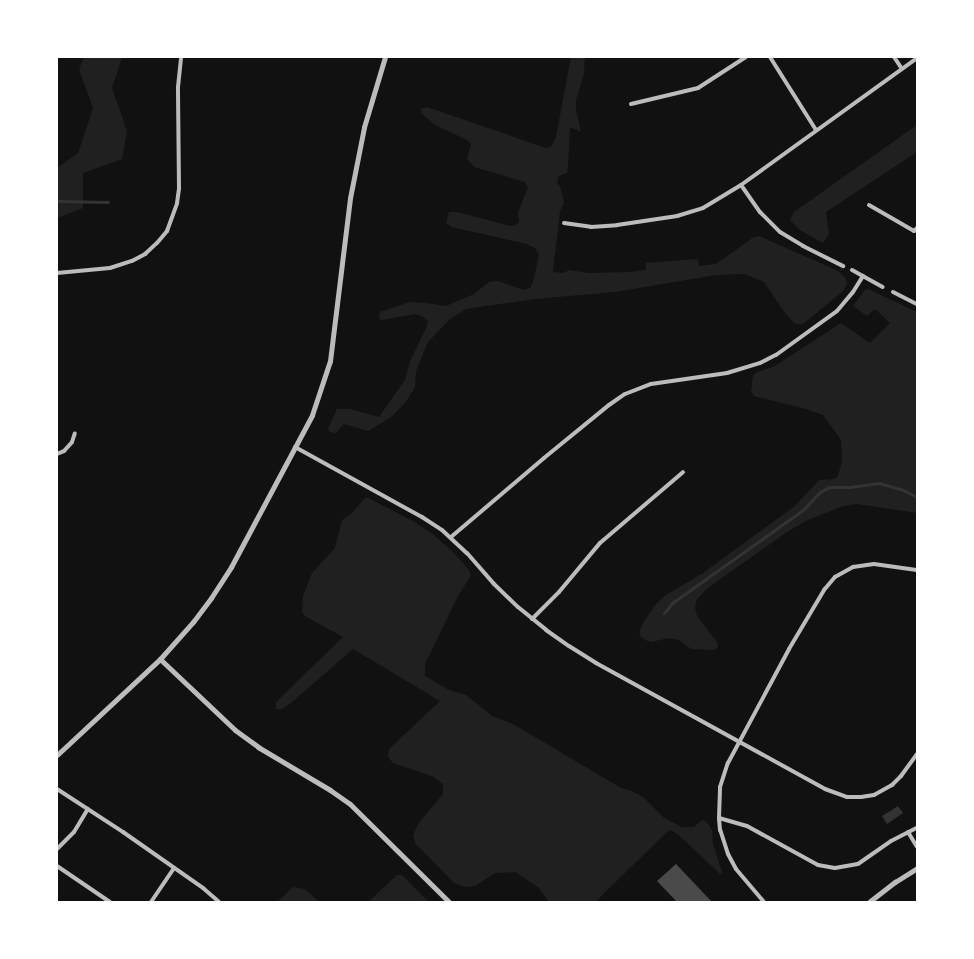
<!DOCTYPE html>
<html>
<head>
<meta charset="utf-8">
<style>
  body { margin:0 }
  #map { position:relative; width:974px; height:959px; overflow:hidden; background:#111; font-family:"IBM Plex Serif",serif }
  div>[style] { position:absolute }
  .green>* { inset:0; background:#202020 }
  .water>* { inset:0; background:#333 }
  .stream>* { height:3px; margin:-1.5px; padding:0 1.5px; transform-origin:1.5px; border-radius:1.5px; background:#333 }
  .building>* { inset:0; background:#4a4a4a }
  .minor>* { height:4px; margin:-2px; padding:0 2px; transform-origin:2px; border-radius:2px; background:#bcbcbc }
  .tertiary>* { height:5px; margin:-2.5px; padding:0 2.5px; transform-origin:2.5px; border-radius:2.5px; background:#bcbcbc }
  span { translate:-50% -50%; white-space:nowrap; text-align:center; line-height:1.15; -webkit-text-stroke:4px #fff; paint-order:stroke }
  .frame { position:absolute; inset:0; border:58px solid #fff; pointer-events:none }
</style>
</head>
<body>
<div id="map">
  <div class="green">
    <div style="clip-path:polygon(84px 57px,122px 57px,112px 88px,127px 131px,122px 159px,83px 173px,83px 208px,57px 218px,57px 168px,78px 153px,93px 108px,79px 69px)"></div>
    <div style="clip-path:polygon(571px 57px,585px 57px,584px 74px,576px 100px,576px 110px,581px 132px,570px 127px,568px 167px,567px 173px,559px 176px,557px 182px,561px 189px,564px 203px,560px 211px,553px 272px,564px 273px,569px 270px,589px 273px,630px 272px,646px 270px,646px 263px,698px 259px,699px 266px,716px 264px,754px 237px,759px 236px,836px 270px,846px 278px,847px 284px,843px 291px,802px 325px,794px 323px,785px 313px,764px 282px,745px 274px,716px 275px,615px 292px,535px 299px,466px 309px,449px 320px,428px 342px,416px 371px,415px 387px,405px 403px,390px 418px,368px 431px,344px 424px,336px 433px,330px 432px,328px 429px,337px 409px,350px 409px,379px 417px,405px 380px,410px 361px,427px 326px,428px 321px,422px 316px,414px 314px,382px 320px,379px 319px,380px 312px,410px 302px,426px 303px,446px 306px,474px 294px,489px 282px,498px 281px,524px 290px,530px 288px,533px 282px,539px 255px,535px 248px,527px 244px,452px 227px,446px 223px,449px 212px,457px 212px,510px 226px,516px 225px,519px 222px,518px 213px,528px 187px,525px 182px,474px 167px,467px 159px,471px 144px,467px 140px,435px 125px,421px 113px,421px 109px,427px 107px,546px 148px,551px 147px,556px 137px)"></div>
    <div style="clip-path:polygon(917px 125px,917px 152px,826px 212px,829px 234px,823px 243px,800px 230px,790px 220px,794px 212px)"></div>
    <div style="clip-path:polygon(868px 289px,917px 312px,917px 513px,857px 504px,843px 506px,808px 520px,787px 532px,709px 587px,697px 599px,695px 608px,697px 616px,717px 642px,718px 647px,714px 650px,691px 649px,679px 640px,669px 638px,651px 642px,645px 640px,641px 637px,639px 632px,643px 623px,655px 605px,666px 595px,703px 573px,795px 506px,819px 480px,834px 479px,838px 476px,842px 461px,841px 440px,823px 415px,806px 409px,754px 396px,751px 391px,753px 376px,757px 372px,775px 366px,841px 323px,870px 343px,890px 323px,875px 309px,867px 316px,853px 306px,865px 290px)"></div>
    <div style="clip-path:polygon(366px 497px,411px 520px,434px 535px,454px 553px,469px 570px,471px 575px,458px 596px,425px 664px,425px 676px,449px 690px,466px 695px,492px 716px,513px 724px,621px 788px,630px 790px,643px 797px,663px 817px,682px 827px,694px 827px,702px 820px,707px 822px,712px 830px,713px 844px,722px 872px,721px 875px,681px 837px,671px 830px,666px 833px,595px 902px,549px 902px,539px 888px,515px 872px,495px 873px,475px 886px,465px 887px,454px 883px,415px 843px,413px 835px,418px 824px,443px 794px,443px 784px,434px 777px,393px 763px,388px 757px,389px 749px,440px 701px,353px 649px,291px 703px,282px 709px,276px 709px,276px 703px,281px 697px,343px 637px,305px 616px,302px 612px,303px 596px,312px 573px,335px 548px,342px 520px,351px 514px)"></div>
    <div style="clip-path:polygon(397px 875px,402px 875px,429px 902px,368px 902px)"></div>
    <div style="clip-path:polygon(293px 887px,305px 889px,319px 902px,277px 902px)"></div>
  </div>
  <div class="water">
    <div style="clip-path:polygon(898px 806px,903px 813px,887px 824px,882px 816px)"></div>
  </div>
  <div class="stream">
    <div style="left:57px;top:201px;width:51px;rotate:1.1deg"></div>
    <div style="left:664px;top:613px;width:13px;rotate:-51deg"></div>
    <div style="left:672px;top:603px;width:161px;rotate:-35.4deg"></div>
    <div style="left:803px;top:510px;width:25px;rotate:-47deg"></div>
    <div style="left:820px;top:492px;width:10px;rotate:-29deg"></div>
    <div style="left:829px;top:487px;width:21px"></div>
    <div style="left:850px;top:487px;width:29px;rotate:-8deg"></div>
    <div style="left:879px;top:483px;width:25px;rotate:16deg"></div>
    <div style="left:903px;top:490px;width:16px;rotate:27deg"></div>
  </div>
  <div class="building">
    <div style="clip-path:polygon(676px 864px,712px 902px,677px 902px,657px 881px)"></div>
  </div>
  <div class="minor">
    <div style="left:770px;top:57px;width:86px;rotate:57.8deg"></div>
    <div style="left:894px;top:57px;width:14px;rotate:56deg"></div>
    <div style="left:631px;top:104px;width:69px;rotate:-13.4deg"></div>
    <div style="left:698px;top:88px;width:57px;rotate:-32.9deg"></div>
    <div style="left:741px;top:185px;width:33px;rotate:55deg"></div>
    <div style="left:760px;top:212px;width:28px;rotate:45deg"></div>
    <div style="left:780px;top:232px;width:27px;rotate:31deg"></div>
    <div style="left:803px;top:246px;width:45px;rotate:26.6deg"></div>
    <div style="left:869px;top:205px;width:52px;rotate:30deg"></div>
    <div style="left:914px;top:231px;width:4px;rotate:-45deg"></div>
    <div style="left:564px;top:223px;width:27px;rotate:8deg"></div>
    <div style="left:591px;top:227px;width:26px;rotate:-4deg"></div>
    <div style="left:617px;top:225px;width:61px;rotate:-8.5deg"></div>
    <div style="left:677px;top:216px;width:27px;rotate:-17deg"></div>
    <div style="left:703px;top:208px;width:44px;rotate:-31.2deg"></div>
    <div style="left:741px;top:185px;width:217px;rotate:-35.8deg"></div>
    <div style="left:852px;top:270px;width:35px;rotate:29deg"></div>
    <div style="left:57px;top:273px;width:53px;rotate:-5.4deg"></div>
    <div style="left:110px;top:268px;width:23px;rotate:-18deg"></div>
    <div style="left:132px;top:261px;width:15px;rotate:-28deg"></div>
    <div style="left:145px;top:254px;width:16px;rotate:-43deg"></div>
    <div style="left:157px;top:243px;width:16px;rotate:-50deg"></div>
    <div style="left:167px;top:231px;width:30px;rotate:-70deg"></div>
    <div style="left:177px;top:203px;width:15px;rotate:-82deg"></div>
    <div style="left:179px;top:188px;width:101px;rotate:-90.6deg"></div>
    <div style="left:178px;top:87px;width:30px;rotate:-84deg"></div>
    <div style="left:893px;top:292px;width:27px;rotate:27deg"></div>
    <div style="left:295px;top:447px;width:145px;rotate:28.9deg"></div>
    <div style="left:422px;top:517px;width:24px;rotate:33deg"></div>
    <div style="left:442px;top:530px;width:34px;rotate:43deg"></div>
    <div style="left:467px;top:553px;width:41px;rotate:48.9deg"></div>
    <div style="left:494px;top:584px;width:33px;rotate:44deg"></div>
    <div style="left:518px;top:607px;width:36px;rotate:39deg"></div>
    <div style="left:546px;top:630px;width:28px;rotate:35deg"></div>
    <div style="left:569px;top:646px;width:32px;rotate:32deg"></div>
    <div style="left:596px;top:663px;width:261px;rotate:28.8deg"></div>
    <div style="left:825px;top:789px;width:23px;rotate:20deg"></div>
    <div style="left:847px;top:797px;width:14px"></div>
    <div style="left:861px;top:797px;width:13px;rotate:-9deg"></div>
    <div style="left:874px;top:795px;width:21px;rotate:-29deg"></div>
    <div style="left:892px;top:785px;width:13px;rotate:-45deg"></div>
    <div style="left:901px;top:776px;width:27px;rotate:-54deg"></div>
    <div style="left:57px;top:454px;width:8px;rotate:-23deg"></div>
    <div style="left:64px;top:451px;width:12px;rotate:-48deg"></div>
    <div style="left:72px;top:442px;width:9px;rotate:-72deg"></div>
    <div style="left:451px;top:537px;width:122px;rotate:-40.3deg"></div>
    <div style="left:544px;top:458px;width:84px;rotate:-39.2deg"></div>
    <div style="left:609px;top:405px;width:19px;rotate:-35deg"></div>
    <div style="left:625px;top:394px;width:28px;rotate:-21deg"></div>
    <div style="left:651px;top:384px;width:77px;rotate:-8.2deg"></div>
    <div style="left:727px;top:373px;width:34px;rotate:-17deg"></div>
    <div style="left:760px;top:363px;width:18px;rotate:-27deg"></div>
    <div style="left:776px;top:355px;width:75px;rotate:-35.8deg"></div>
    <div style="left:837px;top:311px;width:25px;rotate:-50deg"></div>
    <div style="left:853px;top:292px;width:19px;rotate:-58deg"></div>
    <div style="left:532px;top:619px;width:38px;rotate:-45deg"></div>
    <div style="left:559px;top:592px;width:64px;rotate:-50.1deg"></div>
    <div style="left:600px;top:543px;width:109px;rotate:-40.5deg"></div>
    <div style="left:57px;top:789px;width:79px;rotate:33.1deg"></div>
    <div style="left:123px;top:832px;width:98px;rotate:35deg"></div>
    <div style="left:203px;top:888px;width:21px;rotate:41deg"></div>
    <div style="left:719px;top:818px;width:29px;rotate:16deg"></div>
    <div style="left:747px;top:826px;width:81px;rotate:28.8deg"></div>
    <div style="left:818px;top:865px;width:17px;rotate:10deg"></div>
    <div style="left:835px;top:868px;width:23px;rotate:-10deg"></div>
    <div style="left:858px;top:864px;width:40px;rotate:-34.9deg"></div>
    <div style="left:891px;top:841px;width:29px;rotate:-27deg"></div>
    <div style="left:908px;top:832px;width:17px;rotate:59deg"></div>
    <div style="left:57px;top:849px;width:24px;rotate:-45deg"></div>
    <div style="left:74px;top:832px;width:27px;rotate:-59deg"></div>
    <div style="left:57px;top:866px;width:64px;rotate:34.2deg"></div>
    <div style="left:151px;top:902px;width:41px;rotate:-55.9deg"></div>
    <div style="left:764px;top:902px;width:43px;rotate:-130.3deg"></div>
    <div style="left:736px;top:869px;width:17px;rotate:-118deg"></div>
    <div style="left:728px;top:854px;width:25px;rotate:-108deg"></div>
    <div style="left:720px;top:830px;width:12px;rotate:-95deg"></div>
    <div style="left:719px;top:818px;width:31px;rotate:-88deg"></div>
    <div style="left:720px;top:787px;width:25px;rotate:-72deg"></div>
    <div style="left:728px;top:763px;width:129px;rotate:-61.8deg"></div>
    <div style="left:789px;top:649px;width:69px;rotate:-59.3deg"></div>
    <div style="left:824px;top:590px;width:17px;rotate:-50deg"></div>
    <div style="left:835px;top:577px;width:21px;rotate:-29deg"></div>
    <div style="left:853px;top:567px;width:21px;rotate:-8deg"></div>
    <div style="left:874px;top:564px;width:43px;rotate:7.9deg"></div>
  </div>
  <div class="tertiary">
    <div style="left:160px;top:659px;width:103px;rotate:43.4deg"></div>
    <div style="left:235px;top:730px;width:29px;rotate:36deg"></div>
    <div style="left:258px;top:747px;width:84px;rotate:30.8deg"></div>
    <div style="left:330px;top:790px;width:24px;rotate:35deg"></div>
    <div style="left:350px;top:804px;width:139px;rotate:44.7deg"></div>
    <div style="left:57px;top:755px;width:141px;rotate:-43deg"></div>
    <div style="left:160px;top:659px;width:50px;rotate:-48.3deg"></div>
    <div style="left:193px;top:622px;width:30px;rotate:-53deg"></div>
    <div style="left:211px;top:598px;width:37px;rotate:-57deg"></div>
    <div style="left:231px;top:567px;width:172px;rotate:-61.9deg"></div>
    <div style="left:312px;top:415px;width:57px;rotate:-71.6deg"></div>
    <div style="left:330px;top:361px;width:164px;rotate:-83deg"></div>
    <div style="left:350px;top:198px;width:72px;rotate:-78.8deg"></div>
    <div style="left:364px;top:127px;width:73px;rotate:-73.3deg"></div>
    <div style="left:869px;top:902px;width:33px;rotate:-38deg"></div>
    <div style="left:895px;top:882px;width:26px;rotate:-32deg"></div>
  </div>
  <div class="frame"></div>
</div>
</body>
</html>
